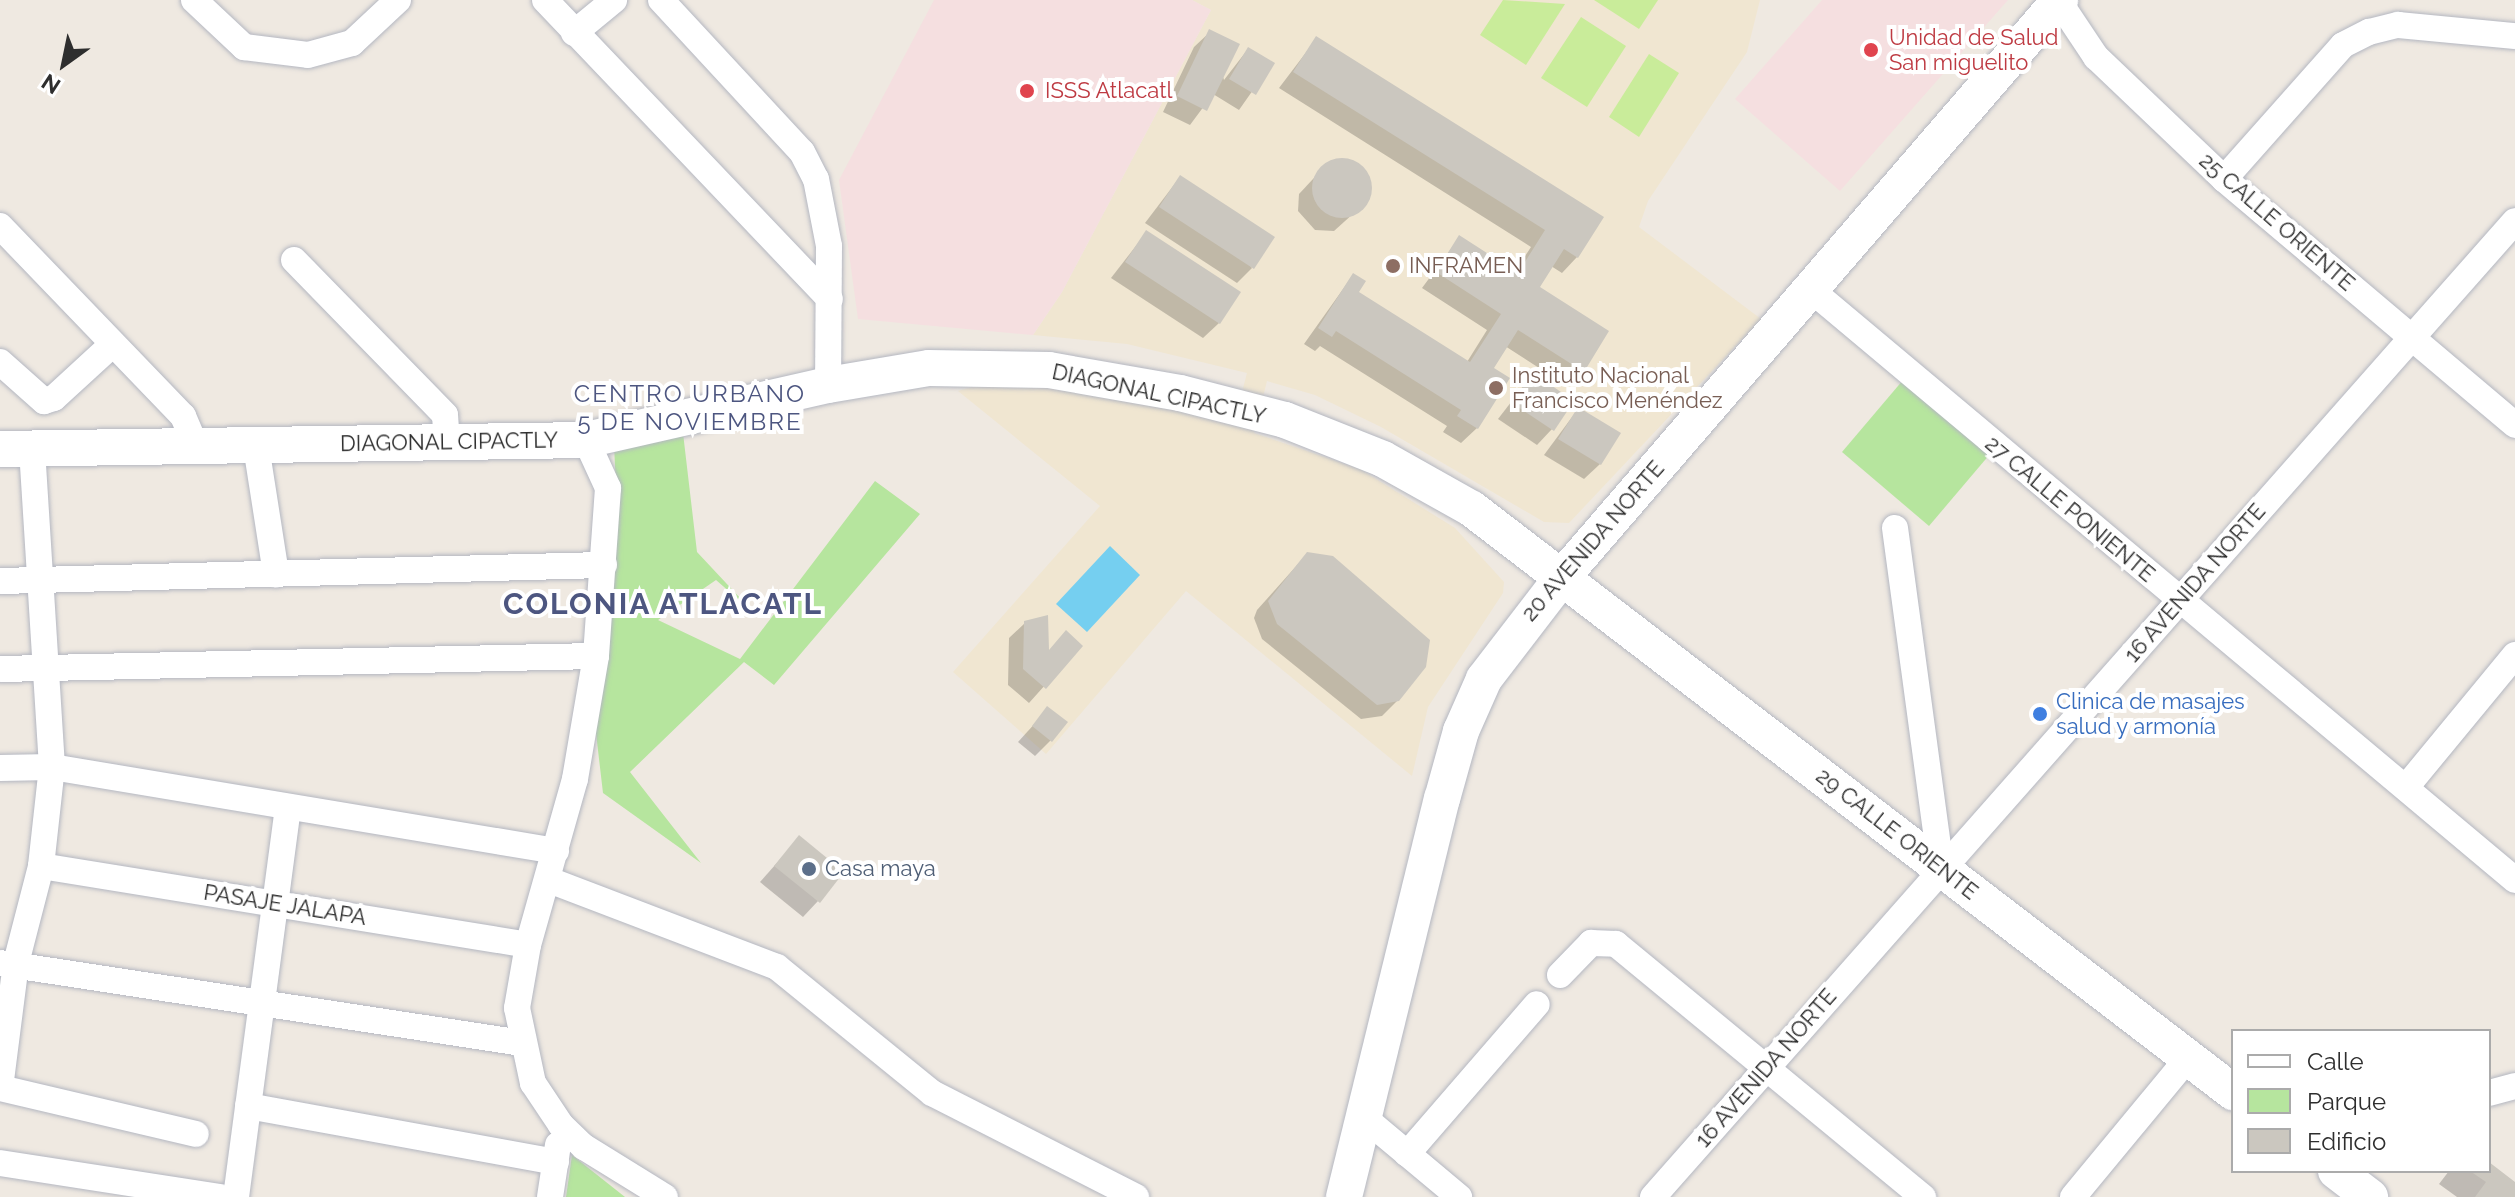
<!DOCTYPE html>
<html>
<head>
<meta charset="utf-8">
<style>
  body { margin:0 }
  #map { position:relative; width:2515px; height:1197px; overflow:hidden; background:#efe9e1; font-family:Raleway,sans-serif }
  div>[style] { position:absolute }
  .education>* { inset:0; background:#f0e6d1 }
  .medical>* { inset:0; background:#f5dfe0 }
  .green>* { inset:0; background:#b6e59e }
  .pitch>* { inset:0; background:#c9ec9a }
  .water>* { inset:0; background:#75cff0 }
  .shadow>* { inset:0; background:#0003 }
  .building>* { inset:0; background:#cbc7bf }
  .round { border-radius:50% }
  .roads { filter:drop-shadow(0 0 2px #b4b7c1) drop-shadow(0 0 2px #b4b7c1) }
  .street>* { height:26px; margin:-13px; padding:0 13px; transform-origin:13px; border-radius:13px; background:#fff }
  .secondary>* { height:36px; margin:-18px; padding:0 18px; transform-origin:18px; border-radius:18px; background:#fff }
  .dots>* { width:22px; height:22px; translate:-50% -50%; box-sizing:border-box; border:4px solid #fff; border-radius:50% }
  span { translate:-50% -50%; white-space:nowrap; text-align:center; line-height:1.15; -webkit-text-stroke:8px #fff; paint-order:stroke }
  .health-label { font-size:22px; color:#be3a42 }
  .left { translate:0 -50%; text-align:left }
  .street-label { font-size:22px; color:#2e2e2e }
  .education-label { font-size:22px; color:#785e54 }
  .shop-label { font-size:22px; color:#366cbe }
  .service-label { font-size:22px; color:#4e5e75 }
  .neighbourhood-label { font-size:24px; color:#4d5680; letter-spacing:2px }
  .district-label { font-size:30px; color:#4d5680; font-weight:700; letter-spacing:2px }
  .legend { position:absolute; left:2231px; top:1029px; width:260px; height:144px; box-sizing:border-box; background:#fff; border:2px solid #ababab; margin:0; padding:10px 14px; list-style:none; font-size:24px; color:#2e2e2e }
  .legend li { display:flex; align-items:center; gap:16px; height:40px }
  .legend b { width:40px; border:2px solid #ababab }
  .north { position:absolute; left:24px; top:24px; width:80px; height:80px; -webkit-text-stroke:6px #fff; paint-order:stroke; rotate:213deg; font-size:22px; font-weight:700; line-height:32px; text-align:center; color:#2e2e2e }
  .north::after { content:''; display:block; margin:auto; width:28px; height:36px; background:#2e2e2e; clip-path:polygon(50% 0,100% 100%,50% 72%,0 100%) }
</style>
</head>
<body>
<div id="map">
  <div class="education">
    <div style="clip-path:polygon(1192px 0,1760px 0,1747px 52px,1648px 201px,1639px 227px,1761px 319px,1569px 523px,1544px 522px,1381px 427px,1315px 395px,1267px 381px,1254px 433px,1360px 469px,1455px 528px,1504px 582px,1503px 593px,1428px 707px,1412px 776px,1186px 591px,1046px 754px,953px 672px,1100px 506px,958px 391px,975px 386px,1054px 385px,1234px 422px,1247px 373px,1127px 344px,1033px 335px,1062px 292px,1211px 10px)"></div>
  </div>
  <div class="medical">
    <div style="clip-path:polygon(934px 0,1192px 0,1211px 10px,1062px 292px,1033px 335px,858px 319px,839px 180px)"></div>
    <div style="clip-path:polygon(1822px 0,2008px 0,1840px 191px,1735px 99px)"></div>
  </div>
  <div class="green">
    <div style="clip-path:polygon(1909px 373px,1996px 447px,1929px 526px,1842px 452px)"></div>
    <div style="clip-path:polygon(683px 433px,697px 552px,755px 614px,716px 580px,658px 620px,740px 659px,875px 481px,920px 514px,774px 685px,744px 662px,630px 772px,701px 863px,603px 793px,592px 699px,616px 488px,614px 445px)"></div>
    <div style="clip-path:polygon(572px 1155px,625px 1197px,566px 1197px)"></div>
  </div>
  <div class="pitch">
    <div style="clip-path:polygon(1503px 0,1565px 4px,1526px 65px,1480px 35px)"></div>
    <div style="clip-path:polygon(1594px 0,1658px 0,1639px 29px)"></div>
    <div style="clip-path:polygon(1581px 17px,1626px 46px,1587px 107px,1541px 78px)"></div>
    <div style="clip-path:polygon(1649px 54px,1679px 73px,1639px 137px,1609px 117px)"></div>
  </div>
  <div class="water">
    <div style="clip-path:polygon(1110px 546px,1140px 575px,1087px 632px,1056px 604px)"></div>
  </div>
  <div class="shadow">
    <div style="clip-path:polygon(1210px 32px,1224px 80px,1248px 49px,1272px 63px,1239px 110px,1213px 94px,1190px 125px,1163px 112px,1194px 47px)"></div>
    <div style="clip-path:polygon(1317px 38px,1602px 218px,1577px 257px,1562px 273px,1551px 266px,1537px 288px,1582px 370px,1567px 386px,1505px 346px,1491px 369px,1477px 428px,1461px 443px,1443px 432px,1447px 426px,1320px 346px,1315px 351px,1304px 344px,1353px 275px,1356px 293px,1467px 362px,1487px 330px,1422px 288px,1459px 238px,1514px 273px,1531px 247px,1279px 88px)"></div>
    <div style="clip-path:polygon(1353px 162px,1370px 184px,1365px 203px,1334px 231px,1315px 230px,1298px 211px,1299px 194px,1327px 164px)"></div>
    <div style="clip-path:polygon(1180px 177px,1252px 268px,1237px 283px,1145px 223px)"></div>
    <div style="clip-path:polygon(1146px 233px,1219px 323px,1203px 338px,1111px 278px)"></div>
    <div style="clip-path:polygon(1532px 375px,1552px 429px,1537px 445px,1498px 419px)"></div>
    <div style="clip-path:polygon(1578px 409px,1600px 464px,1584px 479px,1544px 455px)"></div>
    <div style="clip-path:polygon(1307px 554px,1398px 700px,1382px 716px,1361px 719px,1262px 639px,1254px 618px,1257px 610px)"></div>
    <div style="clip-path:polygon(1025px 623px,1047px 653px,1080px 646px,1029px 703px,1008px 685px,1009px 638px)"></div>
    <div style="clip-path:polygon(1048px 709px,1051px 740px,1035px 756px,1018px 742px)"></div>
    <div style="clip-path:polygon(799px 838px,818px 901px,803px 917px,760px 882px)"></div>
    <div style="clip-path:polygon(2489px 1165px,2515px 1184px,2515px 1197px,2457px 1197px,2439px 1184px,2449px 1171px,2489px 1171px)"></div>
  </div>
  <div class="building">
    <div style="clip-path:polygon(1209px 29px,1240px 44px,1207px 111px,1177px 96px)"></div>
    <div style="clip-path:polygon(1316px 36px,1604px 217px,1578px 258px,1564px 249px,1540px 287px,1609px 331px,1584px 372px,1518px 330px,1494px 368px,1510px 378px,1478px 429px,1457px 416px,1461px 410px,1336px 331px,1332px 337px,1318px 328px,1353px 273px,1366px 281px,1359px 292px,1470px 362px,1501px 314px,1436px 272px,1459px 235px,1518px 273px,1545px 230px,1293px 72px)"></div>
    <div style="clip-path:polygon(1248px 47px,1275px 63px,1256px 95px,1229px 79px)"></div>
    <div class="round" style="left:1312px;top:158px;width:60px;height:60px"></div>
    <div style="clip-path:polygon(1180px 175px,1275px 237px,1254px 269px,1159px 207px)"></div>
    <div style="clip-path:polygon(1146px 230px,1241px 292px,1220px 324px,1125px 262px)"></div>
    <div style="clip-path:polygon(1532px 372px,1574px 401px,1554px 431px,1512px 403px)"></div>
    <div style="clip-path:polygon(1578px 407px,1621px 433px,1601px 465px,1558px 439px)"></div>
    <div style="clip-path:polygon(1307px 552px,1333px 556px,1430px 640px,1426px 667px,1399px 701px,1377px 705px,1277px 624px,1268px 601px)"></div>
    <div style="clip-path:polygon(1048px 615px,1049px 650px,1066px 630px,1083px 646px,1046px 689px,1023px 669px,1024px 621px)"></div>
    <div style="clip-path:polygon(1047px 706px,1068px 722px,1052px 742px,1032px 726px)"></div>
    <div style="clip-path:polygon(799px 835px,844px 872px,820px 903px,774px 866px)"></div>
    <div style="clip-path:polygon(2489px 1162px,2515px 1182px,2515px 1197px,2475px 1197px,2486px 1182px,2470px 1171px,2489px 1171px)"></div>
  </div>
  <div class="roads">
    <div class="street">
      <div style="left:194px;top:0;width:69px;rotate:43.2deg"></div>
      <div style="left:244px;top:47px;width:64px;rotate:7.1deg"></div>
      <div style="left:308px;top:55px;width:46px;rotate:-15.3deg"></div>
      <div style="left:352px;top:43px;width:63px;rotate:-43.1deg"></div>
      <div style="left:545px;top:0;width:413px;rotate:46.4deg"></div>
      <div style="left:661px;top:0;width:207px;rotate:47.2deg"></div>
      <div style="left:802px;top:152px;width:30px;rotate:63deg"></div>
      <div style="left:816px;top:179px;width:68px;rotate:79deg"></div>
      <div style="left:829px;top:246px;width:139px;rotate:90.4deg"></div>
      <div style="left:2058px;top:0;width:69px;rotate:56.3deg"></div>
      <div style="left:2096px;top:57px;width:177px;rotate:43.6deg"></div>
      <div style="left:2224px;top:179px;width:381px;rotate:40.2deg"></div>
      <div style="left:574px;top:33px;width:52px;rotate:-39.5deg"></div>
      <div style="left:2224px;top:179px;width:179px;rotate:-48.4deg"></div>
      <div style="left:2343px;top:45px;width:29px;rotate:-27deg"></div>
      <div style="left:2369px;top:32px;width:30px;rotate:-14deg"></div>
      <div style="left:2398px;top:25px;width:118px;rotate:5.4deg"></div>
      <div style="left:0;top:226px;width:264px;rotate:46.1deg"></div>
      <div style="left:183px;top:416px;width:34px;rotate:67deg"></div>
      <div style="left:294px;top:260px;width:216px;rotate:45.7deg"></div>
      <div style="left:445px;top:415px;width:27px;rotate:86deg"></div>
      <div style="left:1810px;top:289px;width:920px;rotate:39.97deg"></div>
      <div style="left:0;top:362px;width:59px;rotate:41.6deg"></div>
      <div style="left:44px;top:401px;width:10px;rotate:-17deg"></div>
      <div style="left:54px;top:398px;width:80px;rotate:-42.5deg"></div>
      <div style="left:586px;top:440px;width:53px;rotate:65.4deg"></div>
      <div style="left:608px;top:488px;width:168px;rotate:94.1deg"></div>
      <div style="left:596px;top:656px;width:125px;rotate:99.7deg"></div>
      <div style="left:575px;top:779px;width:173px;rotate:105.8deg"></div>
      <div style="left:528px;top:945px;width:64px;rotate:99.9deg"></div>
      <div style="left:517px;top:1008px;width:77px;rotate:78deg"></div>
      <div style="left:533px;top:1083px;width:50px;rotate:56.3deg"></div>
      <div style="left:561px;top:1125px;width:32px;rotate:44deg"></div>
      <div style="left:584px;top:1147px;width:95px;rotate:31.7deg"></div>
      <div style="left:256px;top:446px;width:130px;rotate:81.1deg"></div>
      <div style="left:1895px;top:528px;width:343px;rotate:82.3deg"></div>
      <div style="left:0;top:581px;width:604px;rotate:-1.52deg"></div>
      <div style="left:0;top:669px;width:596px;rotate:-1.25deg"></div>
      <div style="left:0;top:768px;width:52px;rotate:-1.1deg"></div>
      <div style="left:52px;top:767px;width:511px;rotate:9.46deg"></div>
      <div style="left:2407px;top:786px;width:170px;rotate:-50.5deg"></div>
      <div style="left:41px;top:866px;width:493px;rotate:9.2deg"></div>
      <div style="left:549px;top:880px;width:244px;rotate:20.9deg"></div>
      <div style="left:777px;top:967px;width:200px;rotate:39.1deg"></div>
      <div style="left:932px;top:1093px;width:229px;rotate:27deg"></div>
      <div style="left:0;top:963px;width:528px;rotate:8.71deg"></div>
      <div style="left:1560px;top:975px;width:45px;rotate:-45.9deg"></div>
      <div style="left:1591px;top:943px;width:25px;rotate:2deg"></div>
      <div style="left:1616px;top:944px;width:398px;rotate:39.5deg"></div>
      <div style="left:0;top:1088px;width:126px;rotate:-82.7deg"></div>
      <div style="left:16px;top:963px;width:100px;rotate:-75.5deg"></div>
      <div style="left:41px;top:866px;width:100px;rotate:-83.7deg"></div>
      <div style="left:52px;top:767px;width:318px;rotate:-93.6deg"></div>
      <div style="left:0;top:1088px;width:201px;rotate:13.2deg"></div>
      <div style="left:2489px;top:1093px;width:27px;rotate:-15deg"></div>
      <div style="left:248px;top:1106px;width:313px;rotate:10.3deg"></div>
      <div style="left:1361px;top:1115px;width:128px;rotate:39.9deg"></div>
      <div style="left:1407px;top:1154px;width:198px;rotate:-49.1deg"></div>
      <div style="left:0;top:1163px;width:223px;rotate:8.8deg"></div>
      <div style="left:236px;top:1197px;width:391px;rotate:-82.4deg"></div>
      <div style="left:550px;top:1197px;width:53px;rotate:-81.3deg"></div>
      <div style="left:1653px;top:1197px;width:1302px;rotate:-48.55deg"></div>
      <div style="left:2073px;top:1197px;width:180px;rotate:-50.4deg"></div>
    </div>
    <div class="secondary">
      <div style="left:0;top:449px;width:586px;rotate:-0.88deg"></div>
      <div style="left:586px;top:440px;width:248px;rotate:-12.8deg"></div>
      <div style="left:828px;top:385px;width:102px;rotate:-9.6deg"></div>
      <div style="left:929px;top:368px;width:120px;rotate:1deg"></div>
      <div style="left:1049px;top:370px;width:133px;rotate:10deg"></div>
      <div style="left:1180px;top:393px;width:108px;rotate:14.4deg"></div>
      <div style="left:1285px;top:420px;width:105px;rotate:21.7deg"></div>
      <div style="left:1383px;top:459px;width:102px;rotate:29.3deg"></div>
      <div style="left:1472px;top:509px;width:959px;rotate:37.46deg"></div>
      <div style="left:2336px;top:1171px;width:43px;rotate:37.4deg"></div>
      <div style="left:1344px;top:1197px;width:410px;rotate:-76.2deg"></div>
      <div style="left:1442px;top:799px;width:71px;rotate:-74.4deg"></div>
      <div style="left:1461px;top:731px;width:57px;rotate:-66.1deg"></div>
      <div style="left:1484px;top:679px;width:130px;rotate:-52.5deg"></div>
      <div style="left:1563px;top:576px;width:761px;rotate:-49.21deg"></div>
    </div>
  </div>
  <div class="dots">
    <div style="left:1871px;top:50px;background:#e0444e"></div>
    <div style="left:1027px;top:91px;background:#e0444e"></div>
    <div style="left:1393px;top:266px;background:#8d6e63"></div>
    <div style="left:1496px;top:388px;background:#8d6e63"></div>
    <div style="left:2040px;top:714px;background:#3f7fe0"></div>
    <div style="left:809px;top:869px;background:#5c6f8a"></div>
  </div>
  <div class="health-label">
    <span class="left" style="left:1889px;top:50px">Unidad de Salud<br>San miguelito</span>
    <span class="left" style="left:1045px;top:91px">ISSS Atlacatl</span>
  </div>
  <div class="street-label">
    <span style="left:2277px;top:222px;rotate:41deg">25 CALLE ORIENTE</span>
    <span style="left:1159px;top:394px;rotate:12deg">DIAGONAL CIPACTLY</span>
    <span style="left:449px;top:442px;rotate:-1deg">DIAGONAL CIPACTLY</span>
    <span style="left:2070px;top:509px;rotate:40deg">27 CALLE PONIENTE</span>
    <span style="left:1593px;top:541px;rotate:-49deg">20 AVENIDA NORTE</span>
    <span style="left:2195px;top:583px;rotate:-49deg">16 AVENIDA NORTE</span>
    <span style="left:1897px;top:834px;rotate:38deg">29 CALLE ORIENTE</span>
    <span style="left:285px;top:905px;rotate:9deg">PASAJE JALAPA</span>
    <span style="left:1766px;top:1068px;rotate:-49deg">16 AVENIDA NORTE</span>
  </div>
  <div class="education-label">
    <span class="left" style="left:1409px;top:266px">INFRAMEN</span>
    <span class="left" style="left:1512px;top:388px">Instituto Nacional<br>Francisco Menéndez</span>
  </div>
  <div class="shop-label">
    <span class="left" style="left:2056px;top:714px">Clinica de masajes<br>salud y armonía</span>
  </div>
  <div class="service-label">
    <span class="left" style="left:825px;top:869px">Casa maya</span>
  </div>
  <div class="neighbourhood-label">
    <span style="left:690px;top:408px">CENTRO URBANO<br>5 DE NOVIEMBRE</span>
  </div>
  <div class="district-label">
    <span style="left:663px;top:604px">COLONIA ATLACATL</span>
  </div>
  <ul class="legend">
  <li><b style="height:10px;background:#fff"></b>Calle</li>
  <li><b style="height:22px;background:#b6e59e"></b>Parque</li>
  <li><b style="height:22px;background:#cbc7bf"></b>Edificio</li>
  </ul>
  <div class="north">N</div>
</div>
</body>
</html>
